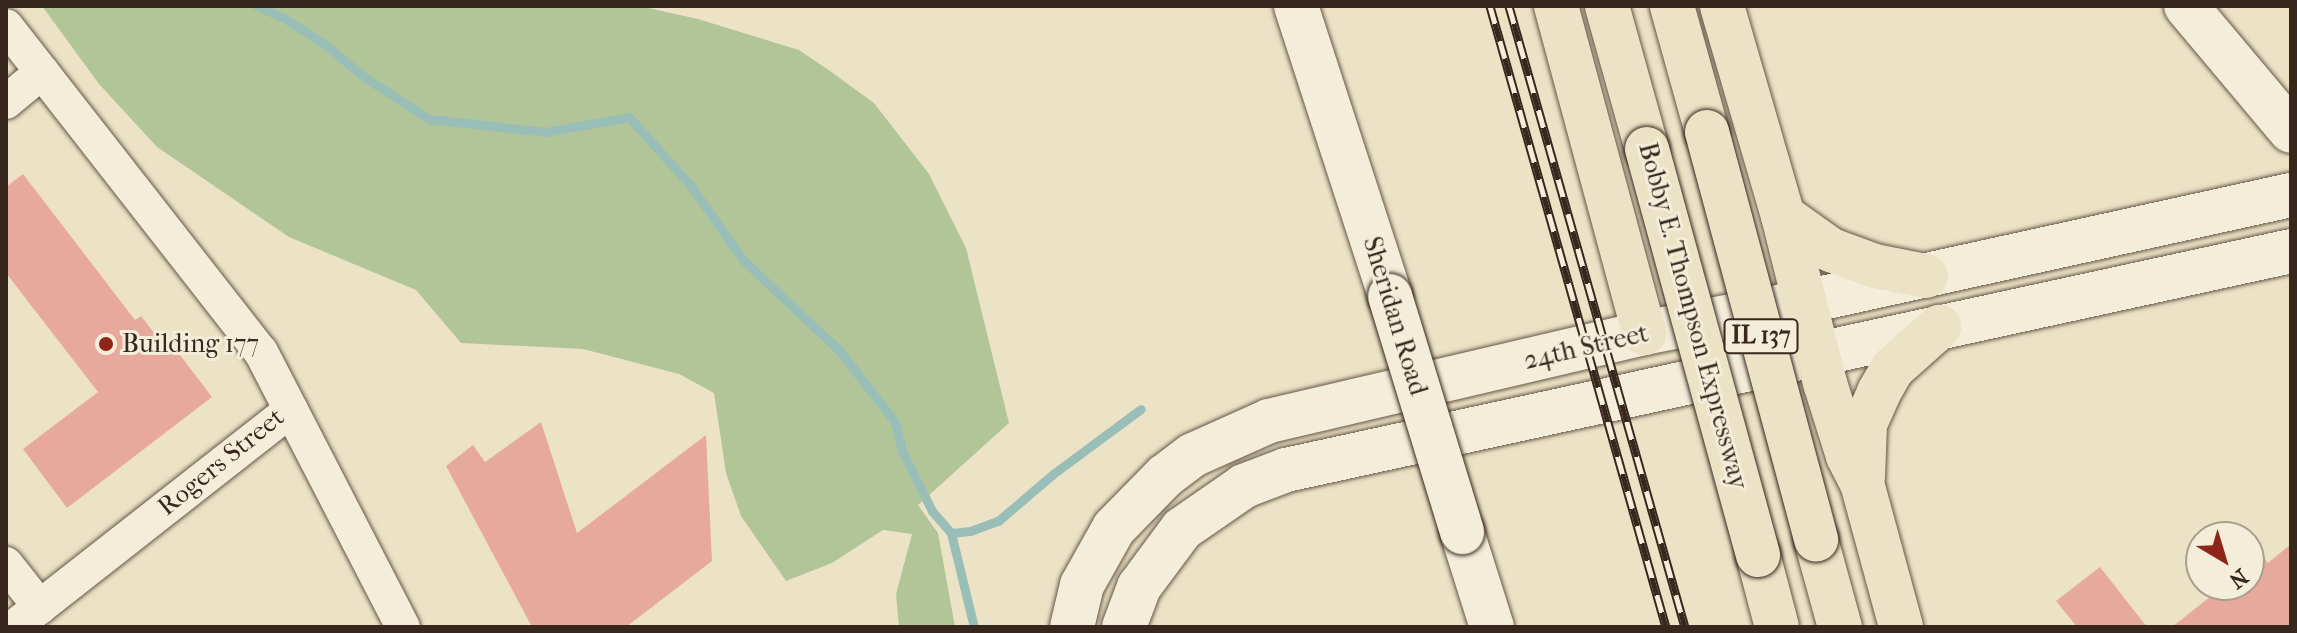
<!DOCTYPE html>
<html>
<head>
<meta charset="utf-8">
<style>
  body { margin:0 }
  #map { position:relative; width:2297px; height:633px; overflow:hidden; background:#ece3c6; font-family:"IM FELL French Canon",serif }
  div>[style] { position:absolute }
  .green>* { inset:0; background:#b2c599 }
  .stream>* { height:9px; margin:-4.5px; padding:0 4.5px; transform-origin:4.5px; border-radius:4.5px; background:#99beb8 }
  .building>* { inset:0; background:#e8a99d }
  .roads { filter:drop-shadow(0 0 2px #655647) drop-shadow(0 0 2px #655647) }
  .street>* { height:34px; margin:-17px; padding:0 17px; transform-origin:17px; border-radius:17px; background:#f3edda }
  .secondary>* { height:44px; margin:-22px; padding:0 22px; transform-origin:22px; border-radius:22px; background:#f3edda }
  .highway>* { height:44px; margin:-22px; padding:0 22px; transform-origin:22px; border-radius:22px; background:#ece3c6 }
  .rail>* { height:9px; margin-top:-4.5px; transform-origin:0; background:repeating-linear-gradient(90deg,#f3edda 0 18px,#38271d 0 36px); box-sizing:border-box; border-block:2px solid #38271d }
  .bridges { filter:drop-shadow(0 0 2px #38271d) drop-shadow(0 0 2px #38271d) }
  .secondary-bridge>* { height:44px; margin:-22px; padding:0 22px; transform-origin:22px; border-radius:22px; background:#f3edda }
  .highway-bridge>* { height:44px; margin:-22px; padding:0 22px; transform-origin:22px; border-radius:22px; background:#ece3c6 }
  .dots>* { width:22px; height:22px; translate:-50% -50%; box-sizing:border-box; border:4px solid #f3edda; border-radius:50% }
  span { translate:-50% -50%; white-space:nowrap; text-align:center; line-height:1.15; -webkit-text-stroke:6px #f3edda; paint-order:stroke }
  .shield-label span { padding:2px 6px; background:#f3edda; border:2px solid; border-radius:6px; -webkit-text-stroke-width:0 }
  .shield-label { font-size:24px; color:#38271d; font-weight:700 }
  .street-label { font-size:26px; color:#38271d }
  .poi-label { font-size:26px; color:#38271d }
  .left { translate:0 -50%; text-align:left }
  .frame { position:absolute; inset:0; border:8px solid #38271d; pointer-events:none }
  .north { position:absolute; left:2185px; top:521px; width:80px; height:80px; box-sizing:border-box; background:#f3edda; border:2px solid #a89e8e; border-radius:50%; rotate:142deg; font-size:22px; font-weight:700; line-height:32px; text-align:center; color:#38271d }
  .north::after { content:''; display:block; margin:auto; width:28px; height:36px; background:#8f2418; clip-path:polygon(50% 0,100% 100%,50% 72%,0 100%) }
</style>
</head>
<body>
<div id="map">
  <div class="green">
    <div style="clip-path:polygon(42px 6px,639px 6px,698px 19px,799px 50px,830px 71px,874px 103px,929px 174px,966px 248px,1009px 423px,918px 505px,938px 533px,955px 627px,899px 627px,896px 594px,912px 534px,883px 530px,832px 563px,786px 581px,741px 516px,726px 473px,714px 393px,679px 374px,583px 349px,461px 343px,416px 290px,289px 237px,157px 147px,99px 84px)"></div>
  </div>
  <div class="stream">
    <div style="left:257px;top:6px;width:30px;rotate:24deg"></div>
    <div style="left:284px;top:18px;width:51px;rotate:33.1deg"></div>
    <div style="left:327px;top:46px;width:48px;rotate:40deg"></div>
    <div style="left:364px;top:77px;width:77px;rotate:32.9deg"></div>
    <div style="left:429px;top:119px;width:118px;rotate:6.3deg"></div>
    <div style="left:546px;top:132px;width:84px;rotate:-10.2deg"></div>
    <div style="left:629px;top:117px;width:93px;rotate:48.1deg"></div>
    <div style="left:691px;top:186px;width:90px;rotate:54.9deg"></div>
    <div style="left:743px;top:260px;width:132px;rotate:43.2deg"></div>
    <div style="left:839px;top:350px;width:91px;rotate:52.1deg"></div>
    <div style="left:895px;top:422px;width:32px;rotate:76deg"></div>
    <div style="left:903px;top:453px;width:65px;rotate:63.4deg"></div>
    <div style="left:932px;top:511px;width:29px;rotate:49deg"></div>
    <div style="left:951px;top:533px;width:97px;rotate:76.3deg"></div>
    <div style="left:951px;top:533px;width:19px;rotate:-6deg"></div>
    <div style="left:970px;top:531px;width:30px;rotate:-20deg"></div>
    <div style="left:998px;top:521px;width:72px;rotate:-40.5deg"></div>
    <div style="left:1053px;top:474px;width:109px;rotate:-36.5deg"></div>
  </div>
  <div class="building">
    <div style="clip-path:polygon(23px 174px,135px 320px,141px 316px,162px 343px,167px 338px,212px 397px,67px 508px,23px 449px,98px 392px,6px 273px,6px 187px)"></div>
    <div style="clip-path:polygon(541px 422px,577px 533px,706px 435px,712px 561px,626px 627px,532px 627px,446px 466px,473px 445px,485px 462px)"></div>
    <div style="clip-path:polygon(2291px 544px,2291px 627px,2172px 627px,2225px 585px,2249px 585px,2249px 566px,2262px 556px,2268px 563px)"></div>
    <div style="clip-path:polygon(2100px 567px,2147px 627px,2077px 627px,2056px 601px)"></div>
  </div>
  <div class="roads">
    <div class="street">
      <div style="left:6px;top:26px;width:414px;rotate:52deg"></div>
      <div style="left:261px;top:352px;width:309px;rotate:62.7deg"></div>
      <div style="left:6px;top:102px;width:47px;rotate:-39.8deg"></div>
      <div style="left:6px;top:564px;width:55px;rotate:51.7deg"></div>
      <div style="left:14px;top:627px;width:352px;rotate:-38.1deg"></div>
    </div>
    <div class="secondary">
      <div style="left:1296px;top:6px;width:305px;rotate:72deg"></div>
      <div style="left:2186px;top:6px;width:163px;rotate:50deg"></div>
      <div style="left:1462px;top:532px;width:100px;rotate:72.5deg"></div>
      <div style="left:1072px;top:627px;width:43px;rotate:-76.6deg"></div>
      <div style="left:1082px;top:585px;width:65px;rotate:-60.7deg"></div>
      <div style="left:1114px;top:528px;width:73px;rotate:-45.6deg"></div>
      <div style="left:1165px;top:476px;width:35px;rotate:-37deg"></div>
      <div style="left:1193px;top:455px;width:83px;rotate:-24.1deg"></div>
      <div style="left:1269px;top:421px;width:385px;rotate:-13.2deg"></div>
      <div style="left:1644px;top:333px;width:163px;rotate:-11deg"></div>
      <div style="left:1804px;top:302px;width:499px;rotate:-12.4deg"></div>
      <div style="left:1124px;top:627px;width:43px;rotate:-69.4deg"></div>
      <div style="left:1139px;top:587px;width:72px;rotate:-53.4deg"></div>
      <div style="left:1182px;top:529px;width:75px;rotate:-34.7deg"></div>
      <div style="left:1244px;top:486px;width:45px;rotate:-20.9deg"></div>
      <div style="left:1286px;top:470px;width:1029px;rotate:-12.29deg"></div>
    </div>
    <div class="highway">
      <div style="left:1556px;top:6px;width:339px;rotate:74.9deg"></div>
      <div style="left:1607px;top:6px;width:148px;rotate:74.4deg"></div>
      <div style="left:1672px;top:6px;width:131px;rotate:74.5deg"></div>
      <div style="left:1722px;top:6px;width:219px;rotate:73.8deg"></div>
      <div style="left:1783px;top:216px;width:172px;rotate:75.9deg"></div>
      <div style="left:1825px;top:383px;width:77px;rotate:72.5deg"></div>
      <div style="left:1848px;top:456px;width:30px;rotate:63deg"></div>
      <div style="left:1862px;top:483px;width:149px;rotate:74.8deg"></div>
      <div style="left:1783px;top:216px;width:59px;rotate:35.3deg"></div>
      <div style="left:1831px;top:250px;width:47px;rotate:20deg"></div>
      <div style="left:1875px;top:266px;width:52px;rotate:11.1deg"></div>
      <div style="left:1863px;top:477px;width:53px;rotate:-87.8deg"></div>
      <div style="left:1865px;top:424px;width:35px;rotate:-66deg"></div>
      <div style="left:1879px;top:392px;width:28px;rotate:-60deg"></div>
      <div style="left:1893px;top:368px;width:62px;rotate:-41.7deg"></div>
      <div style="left:1816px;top:540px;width:90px;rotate:74.6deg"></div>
      <div style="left:1758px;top:555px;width:74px;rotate:75.2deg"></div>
    </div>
  </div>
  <div class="rail">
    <div style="left:1490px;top:6px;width:645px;rotate:74.18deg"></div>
    <div style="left:1509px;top:6px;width:645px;rotate:74.18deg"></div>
  </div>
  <div class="bridges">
    <div class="secondary-bridge">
      <div style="left:1390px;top:296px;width:247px;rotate:73deg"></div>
    </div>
    <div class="highway-bridge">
      <div style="left:1707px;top:132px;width:422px;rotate:75deg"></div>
      <div style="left:1647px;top:149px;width:421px;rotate:74.7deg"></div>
    </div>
  </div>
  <div class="dots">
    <div style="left:106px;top:344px;background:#8f2418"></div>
  </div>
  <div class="shield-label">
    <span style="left:1761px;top:336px">IL 137</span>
  </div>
  <div class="street-label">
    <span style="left:1395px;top:316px;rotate:73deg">Sheridan Road</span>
    <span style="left:1693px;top:316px;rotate:75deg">Bobby E. Thompson Expressway</span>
    <span style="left:1586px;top:347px;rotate:-13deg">24th Street</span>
    <span style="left:221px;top:462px;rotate:-39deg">Rogers Street</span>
  </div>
  <div class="poi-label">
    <span class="left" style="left:122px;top:344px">Building 177</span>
  </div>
  <div class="frame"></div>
  <div class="north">N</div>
</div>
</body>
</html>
